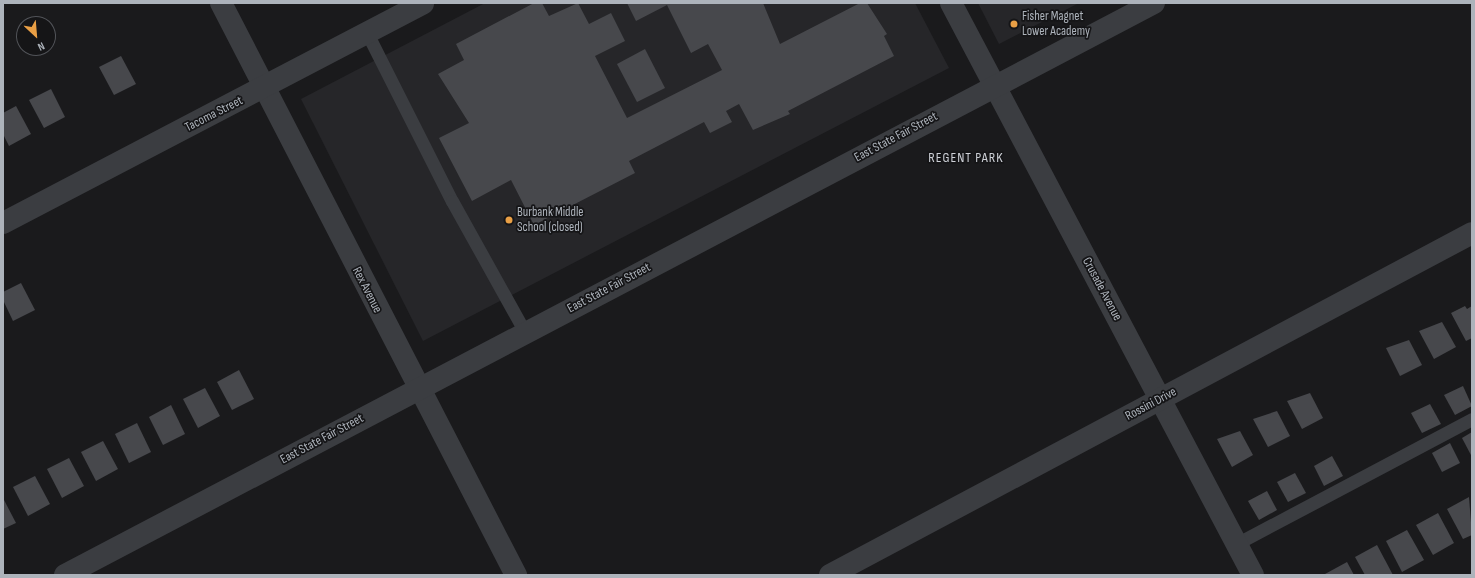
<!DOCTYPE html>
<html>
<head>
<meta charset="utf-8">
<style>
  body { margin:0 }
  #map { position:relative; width:1475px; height:578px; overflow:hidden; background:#1a1a1c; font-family:"Sofia Sans Condensed",sans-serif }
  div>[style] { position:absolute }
  .built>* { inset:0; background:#262629 }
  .building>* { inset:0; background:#47484c }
  .service>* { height:13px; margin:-6.5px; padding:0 6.5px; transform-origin:6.5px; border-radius:6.5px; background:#3b3d41 }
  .minor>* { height:22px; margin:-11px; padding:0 11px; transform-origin:11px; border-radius:11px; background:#3b3d41 }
  .tertiary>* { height:22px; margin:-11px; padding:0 11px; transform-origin:11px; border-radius:11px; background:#3b3d41 }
  .dots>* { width:11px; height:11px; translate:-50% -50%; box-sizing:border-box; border:2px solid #151517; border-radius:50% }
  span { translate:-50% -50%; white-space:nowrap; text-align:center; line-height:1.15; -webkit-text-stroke:3.5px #151517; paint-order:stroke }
  .poi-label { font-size:13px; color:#adb3bb }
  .left { translate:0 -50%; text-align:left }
  .street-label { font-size:13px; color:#adb3bb }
  .neighbourhood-label { font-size:14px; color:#ced1d7; letter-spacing:1px }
  .frame { position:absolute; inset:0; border:4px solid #adb3bb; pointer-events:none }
  .north { position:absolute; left:16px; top:16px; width:40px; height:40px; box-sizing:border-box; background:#151517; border:1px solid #525459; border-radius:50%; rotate:154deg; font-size:11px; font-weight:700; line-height:16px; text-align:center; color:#adb3bb }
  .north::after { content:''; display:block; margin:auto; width:14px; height:18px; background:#e99f45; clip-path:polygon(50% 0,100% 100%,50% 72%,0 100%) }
</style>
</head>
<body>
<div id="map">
  <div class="built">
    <div style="clip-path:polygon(485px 3px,915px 3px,949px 68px,423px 341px,301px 99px)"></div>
    <div style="clip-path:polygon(978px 3px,1079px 3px,999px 44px)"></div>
  </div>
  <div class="building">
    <div style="clip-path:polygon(534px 3px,542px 3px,549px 16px,578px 3px,589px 24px,611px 13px,625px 41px,595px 56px,627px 118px,722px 70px,708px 44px,691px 53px,667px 5px,636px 21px,627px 3px,763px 3px,780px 44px,860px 3px,867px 3px,887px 34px,884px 36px,894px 56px,788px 111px,790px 114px,753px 130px,739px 104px,726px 111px,732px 122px,710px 133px,704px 122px,629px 161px,635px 173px,534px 225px,511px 180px,472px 201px,439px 138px,469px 123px,438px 74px,464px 60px,456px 44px)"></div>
    <div style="clip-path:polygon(645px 49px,665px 88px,637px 102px,617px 64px)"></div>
    <div style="clip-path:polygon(121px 56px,136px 84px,114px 95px,99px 67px)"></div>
    <div style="clip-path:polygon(51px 89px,65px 117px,44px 128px,29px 100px)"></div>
    <div style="clip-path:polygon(16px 106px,31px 134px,9px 146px,3px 134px,3px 113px)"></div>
    <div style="clip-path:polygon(21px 283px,35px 310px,13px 321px,3px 300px,3px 292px)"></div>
    <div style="clip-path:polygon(1465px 306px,1467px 309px,1472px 306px,1472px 338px,1466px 341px,1451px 313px)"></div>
    <div style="clip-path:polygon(1442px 322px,1456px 347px,1434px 359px,1419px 331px)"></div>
    <div style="clip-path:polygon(1409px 340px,1422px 365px,1400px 376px,1386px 348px)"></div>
    <div style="clip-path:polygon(239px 370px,254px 399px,232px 410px,217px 382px)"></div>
    <div style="clip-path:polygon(1463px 386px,1472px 406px,1455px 415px,1444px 395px)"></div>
    <div style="clip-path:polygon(205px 388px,220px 416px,198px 428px,183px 399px)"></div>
    <div style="clip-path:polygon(1310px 393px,1323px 418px,1302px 429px,1287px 401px)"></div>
    <div style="clip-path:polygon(1430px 404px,1441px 424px,1422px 433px,1411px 413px)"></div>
    <div style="clip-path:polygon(171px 405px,185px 434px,163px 445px,149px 417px)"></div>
    <div style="clip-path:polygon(1277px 411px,1290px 436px,1268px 447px,1253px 419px)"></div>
    <div style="clip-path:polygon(137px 423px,151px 452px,129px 463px,115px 434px)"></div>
    <div style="clip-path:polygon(1240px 431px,1253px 455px,1232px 467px,1217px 439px)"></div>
    <div style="clip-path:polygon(1472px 432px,1472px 457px,1462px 438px)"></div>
    <div style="clip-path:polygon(103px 441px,118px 469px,96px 481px,81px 452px)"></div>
    <div style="clip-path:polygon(1450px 443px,1460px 463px,1442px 472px,1432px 453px)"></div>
    <div style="clip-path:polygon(1332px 456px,1343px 476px,1324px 486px,1314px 466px)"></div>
    <div style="clip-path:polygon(69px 458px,84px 486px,62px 498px,47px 469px)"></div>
    <div style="clip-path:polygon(1295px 473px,1306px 493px,1288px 502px,1277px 482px)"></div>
    <div style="clip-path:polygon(35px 476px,50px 504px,28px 516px,13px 487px)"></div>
    <div style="clip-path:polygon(1267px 491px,1277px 510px,1259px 520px,1248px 501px)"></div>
    <div style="clip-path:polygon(1469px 497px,1472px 535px,1463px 539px,1447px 509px)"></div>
    <div style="clip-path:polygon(3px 498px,16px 523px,3px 529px)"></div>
    <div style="clip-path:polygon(1438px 513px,1454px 543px,1433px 555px,1416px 525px)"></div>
    <div style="clip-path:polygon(1407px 530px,1424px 560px,1402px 572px,1386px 541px)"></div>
    <div style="clip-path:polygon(1377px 545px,1393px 575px,1365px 575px,1355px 557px)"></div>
    <div style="clip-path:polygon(1347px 562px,1354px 575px,1326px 575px,1325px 574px)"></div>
  </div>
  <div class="service">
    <div style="left:367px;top:33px;width:188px;rotate:63.2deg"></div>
    <div style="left:452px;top:201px;width:150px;rotate:60.9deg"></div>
    <div style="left:1236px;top:544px;width:267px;rotate:-27.9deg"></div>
  </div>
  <div class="minor">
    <div style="left:221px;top:3px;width:644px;rotate:62.72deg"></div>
    <div style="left:951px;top:3px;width:647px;rotate:62.17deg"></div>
    <div style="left:3px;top:223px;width:474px;rotate:-27.6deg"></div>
    <div style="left:830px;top:575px;width:727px;rotate:-28.04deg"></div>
  </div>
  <div class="tertiary">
    <div style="left:65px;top:575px;width:1230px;rotate:-27.71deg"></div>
  </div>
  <div class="dots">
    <div style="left:1014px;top:24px;background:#e99f45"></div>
    <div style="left:509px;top:220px;background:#e99f45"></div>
  </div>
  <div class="poi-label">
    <span class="left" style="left:1022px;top:24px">Fisher Magnet<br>Lower Academy</span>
    <span class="left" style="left:517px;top:220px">Burbank Middle<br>School (closed)</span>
  </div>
  <div class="street-label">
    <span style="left:214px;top:114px;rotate:-27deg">Tacoma Street</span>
    <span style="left:896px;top:137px;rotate:-28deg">East State Fair Street</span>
    <span style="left:609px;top:288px;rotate:-28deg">East State Fair Street</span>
    <span style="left:1102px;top:289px;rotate:62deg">Crusade Avenue</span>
    <span style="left:367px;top:290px;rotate:63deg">Rex Avenue</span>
    <span style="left:1151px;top:404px;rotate:-28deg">Rossini Drive</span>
    <span style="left:322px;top:439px;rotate:-28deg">East State Fair Street</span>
  </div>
  <div class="neighbourhood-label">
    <span style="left:966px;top:158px">REGENT PARK</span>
  </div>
  <div class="frame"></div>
  <div class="north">N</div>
</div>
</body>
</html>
